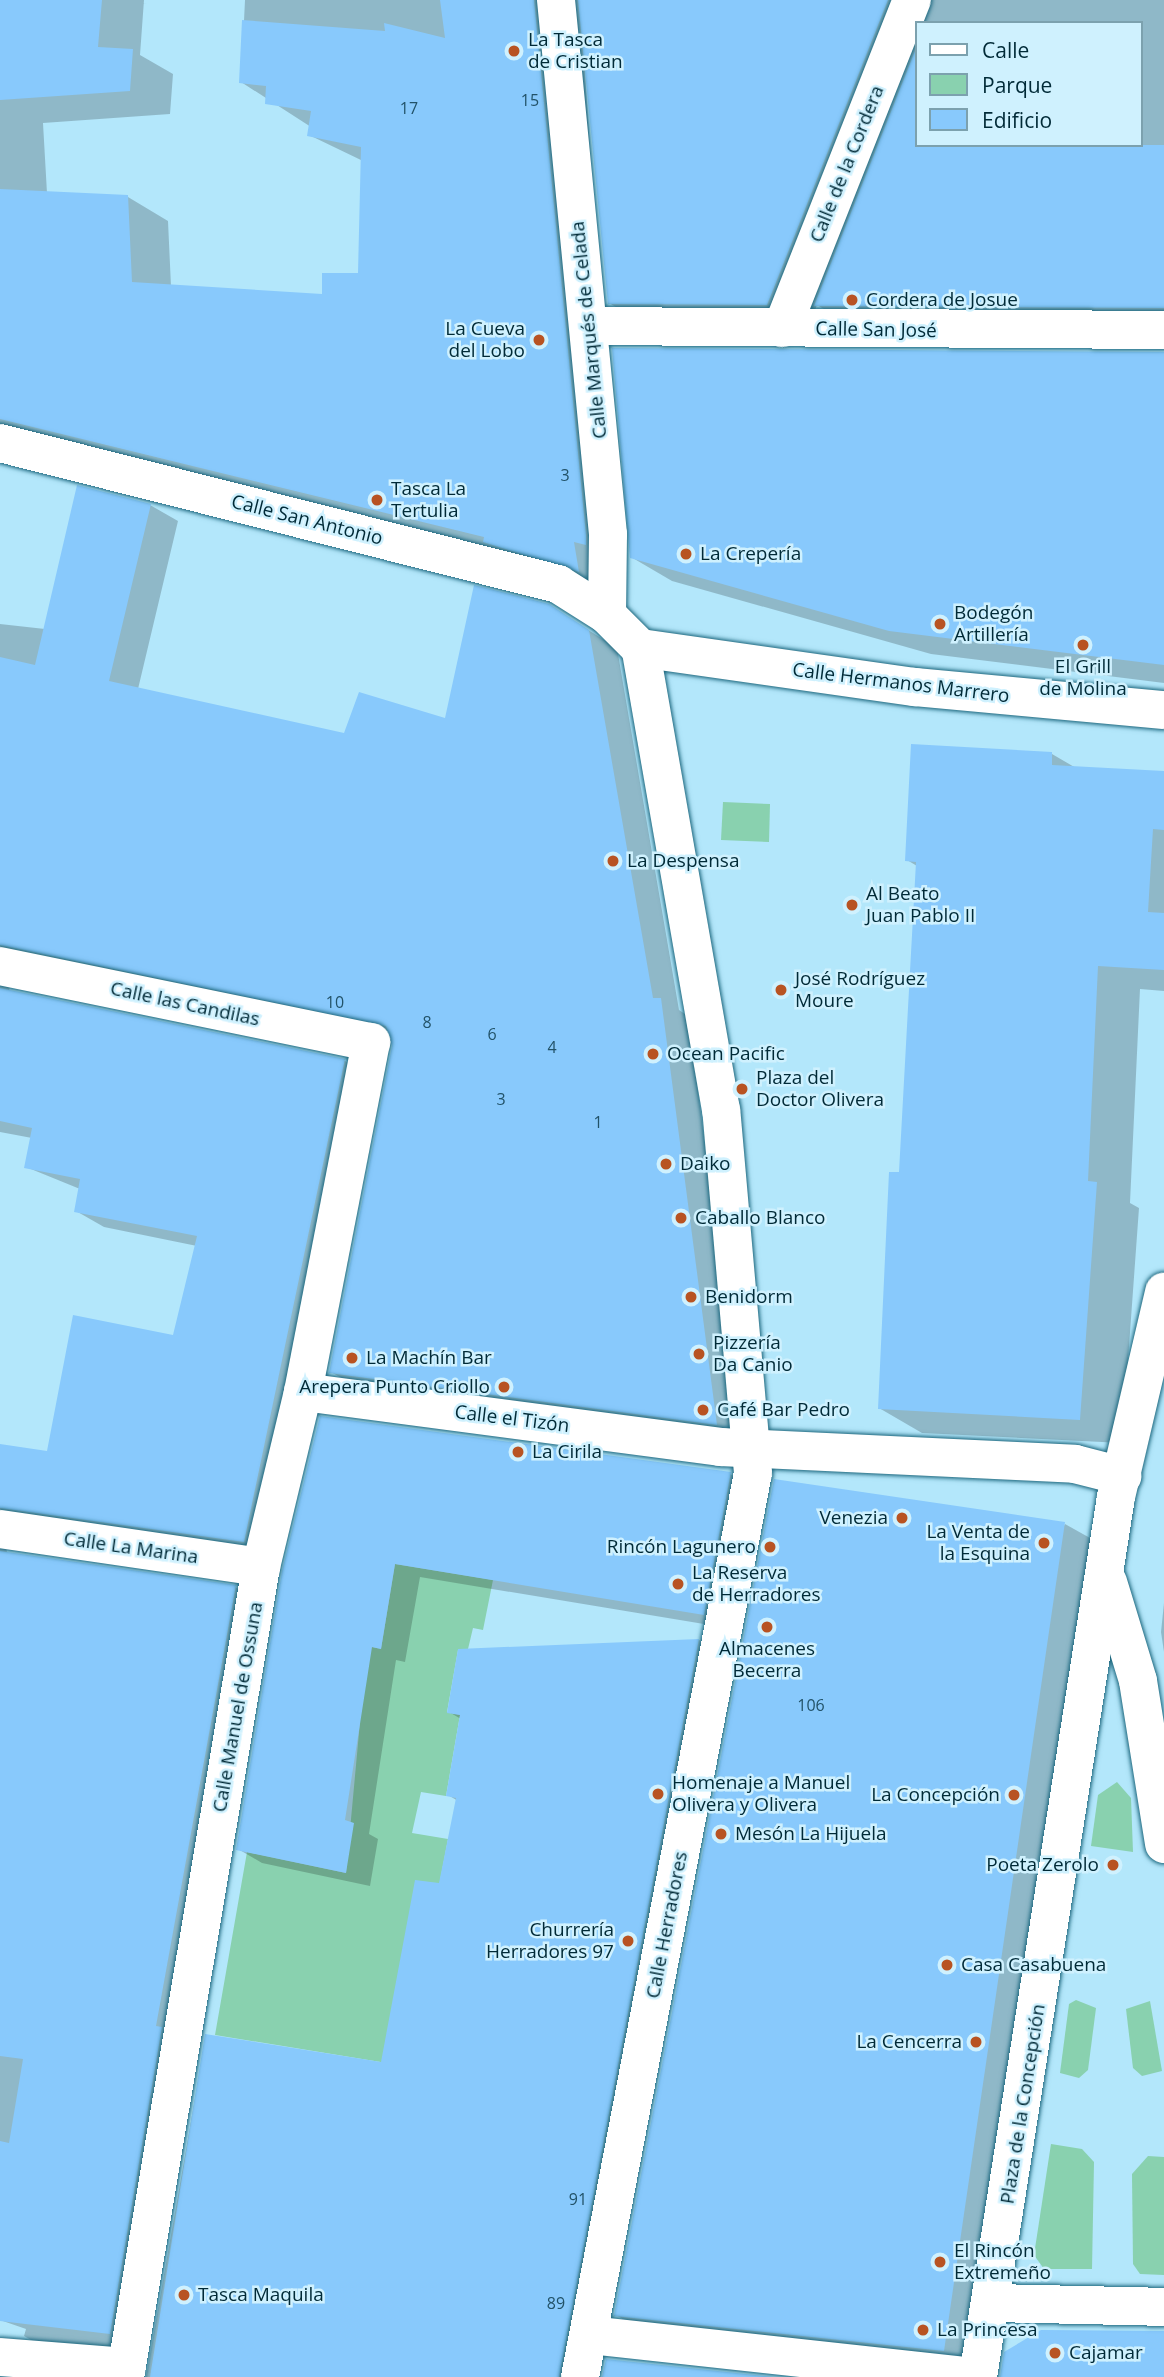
<!DOCTYPE html>
<html>
<head>
<meta charset="utf-8">
<style>
  body { margin:0 }
  #map { position:relative; width:1164px; height:2377px; overflow:hidden; background:#b3e7fb; font-family:"Open Sans",sans-serif }
  div>[style] { position:absolute }
  .green>* { inset:0; background:#89d1af }
  .shadow>* { inset:0; background:#0003 }
  .building>* { inset:0; background:#88c9fc }
  .roads { filter:drop-shadow(0 0 2px #1c677e) drop-shadow(0 0 2px #1c677e) }
  .minor>* { height:38px; margin:-19px; padding:0 19px; transform-origin:19px; border-radius:19px; background:#fff }
  .dots>* { width:19px; height:19px; translate:-50% -50%; box-sizing:border-box; border:4px solid #cff1fe; border-radius:50% }
  span { translate:-50% -50%; white-space:nowrap; text-align:center; line-height:1.15; -webkit-text-stroke:5px #cff1fe; paint-order:stroke }
  .number-label { font-size:16px; color:#225268 }
  .number-label span { -webkit-text-stroke-width:0 }
  .poi-label { font-size:19px; color:#002a37 }
  .left { translate:0 -50%; text-align:left }
  .right { translate:-100% -50%; text-align:right }
  .street-label { font-size:19px; color:#002a37 }
  .legend { position:absolute; left:915px; top:21px; width:228px; height:126px; box-sizing:border-box; background:#cff1fe; border:2px solid #7ca1ae; margin:0; padding:9px 12px; list-style:none; font-size:21px; color:#002a37 }
  .legend li { display:flex; align-items:center; gap:14px; height:35px }
  .legend b { width:35px; border:2px solid #7ca1ae }
</style>
</head>
<body>
<div id="map">
  <div class="green">
    <div style="clip-path:polygon(723px 802px,770px 804px,769px 842px,721px 840px)"></div>
    <div style="clip-path:polygon(395px 1564px,493px 1580px,483px 1630px,473px 1628px,468px 1649px,458px 1650px,447px 1712px,460px 1715px,446px 1796px,421px 1792px,412px 1833px,448px 1839px,405px 2066px,215px 2035px,247px 1852px,346px 1873px,360px 1722px,335px 1639px,381px 1649px)"></div>
    <div style="clip-path:polygon(1117px 1782px,1131px 1798px,1133px 1852px,1091px 1846px,1098px 1795px)"></div>
    <div style="clip-path:polygon(1076px 2000px,1096px 2008px,1088px 2070px,1079px 2078px,1060px 2073px,1069px 2004px)"></div>
    <div style="clip-path:polygon(1150px 2001px,1162px 2071px,1142px 2076px,1133px 2068px,1126px 2009px)"></div>
    <div style="clip-path:polygon(1051px 2144px,1082px 2149px,1094px 2162px,1092px 2269px,1044px 2269px,1034px 2255px)"></div>
    <div style="clip-path:polygon(1148px 2156px,1164px 2157px,1164px 2275px,1140px 2274px,1133px 2264px,1132px 2174px)"></div>
  </div>
  <div class="shadow">
    <div style="clip-path:polygon(evenodd,0 0,144px 0,140px 55px,173px 74px,170px 114px,43px 123px,47px 193px,128px 197px,168px 221px,171px 286px,324px 296px,360px 275px,363px 161px,309px 135px,311px 127px,241px 82px,245px 0,1164px 0,1164px 330px,857px 328px,817px 305px,808px 328px,650px 327px,609px 303px,581px 11px,619px 593px,0 430px,0 0,917px 23px,1141px 23px,1141px 145px,917px 145px,917px 23px)"></div>
    <div style="clip-path:polygon(1164px 354px,1164px 683px,931px 654px,672px 581px,631px 557px)"></div>
    <div style="clip-path:polygon(150px 505px,178px 521px,138px 689px,345px 735px,446px 720px,577px 623px,617px 648px,679px 1010px,688px 1016px,744px 1439px,359px 1388px,331px 1372px,394px 1046px,391px 1036px,12px 966px,9px 992px,345px 1061px,373px 1077px,272px 1557px,6px 1542px,7px 1554px,235px 1587px,263px 1603px,136px 2359px,52px 2352px,24px 2336px,26px 2329px,0 2320px,0 1445px,48px 1453px,174px 1337px,197px 1246px,104px 1227px,76px 1211px,80px 1189px,26px 1167px,32px 1138px,0 1132px,0 624px,45px 629px)"></div>
    <div style="clip-path:polygon(1052px 754px,1076px 768px,1164px 773px,1164px 991px,1140px 989px,1130px 1203px,1139px 1208px,1122px 1443px,922px 1433px,879px 1408px,901px 1174px,917px 866px,907px 860px)"></div>
    <div style="clip-path:polygon(730px 1474px,755px 1488px,728px 1628px,420px 1577px,405px 1662px,396px 1660px,369px 1834px,378px 1839px,370px 1886px,262px 1863px,238px 1849px,284px 1572px)"></div>
    <div style="clip-path:polygon(1065px 1524px,1099px 1543px,976px 2369px,650px 2335px,616px 2315px)"></div>
    <div style="clip-path:polygon(1164px 1603px,1164px 1652px,1161px 1632px)"></div>
    <div style="clip-path:polygon(699px 1640px,725px 1655px,589px 2377px,146px 2377px,206px 2036px,383px 2064px,441px 1885px,458px 1801px,448px 1795px,461px 1719px,449px 1712px)"></div>
  </div>
  <div class="building">
    <div style="clip-path:polygon(0 0,102px 0,98px 47px,133px 49px,130px 91px,0 100px)"></div>
    <div style="clip-path:polygon(440px 0,534px 0,586px 535px,586px 545px,574px 542px,579px 572px,483px 542px,484px 537px,0 419px,0 189px,128px 195px,132px 282px,322px 294px,322px 273px,358px 273px,361px 147px,307px 136px,311px 111px,265px 104px,266px 86px,239px 83px,242px 20px,385px 31px,384px 23px,445px 38px)"></div>
    <div style="clip-path:polygon(578px 0,888px 0,767px 305px,608px 304px)"></div>
    <div style="clip-path:polygon(917px 46px,917px 145px,1164px 145px,1164px 308px,814px 306px)"></div>
    <div style="clip-path:polygon(612px 348px,1164px 352px,1164px 665px,889px 631px,630px 558px)"></div>
    <div style="clip-path:polygon(77px 485px,151px 504px,109px 681px,344px 733px,359px 692px,445px 718px,474px 585px,549px 604px,589px 630px,653px 998px,661px 998px,717px 1425px,329px 1373px,392px 1046px,386px 1026px,0 945px,0 657px,35px 665px)"></div>
    <div style="clip-path:polygon(911px 744px,1052px 752px,1052px 765px,1164px 771px,1164px 830px,1153px 829px,1148px 912px,1164px 913px,1164px 970px,1098px 966px,1088px 1181px,1097px 1182px,1080px 1420px,878px 1409px,889px 1172px,899px 1172px,916px 862px,905px 861px)"></div>
    <div style="clip-path:polygon(0 988px,345px 1059px,244px 1542px,0 1508px,0 1444px,47px 1451px,73px 1315px,173px 1335px,197px 1236px,74px 1212px,80px 1179px,24px 1168px,32px 1128px,0 1121px)"></div>
    <div style="clip-path:polygon(320px 1416px,731px 1472px,704px 1615px,395px 1564px,381px 1649px,372px 1647px,345px 1820px,354px 1823px,346px 1873px,236px 1850px,282px 1571px)"></div>
    <div style="clip-path:polygon(774px 1479px,1065px 1522px,944px 2351px,614px 2316px)"></div>
    <div style="clip-path:polygon(0 1551px,236px 1585px,156px 2026px,162px 2027px,110px 2334px,0 2321px,0 2141px,9px 2143px,23px 2059px,0 2056px)"></div>
    <div style="clip-path:polygon(699px 1639px,559px 2377px,150px 2377px,205px 2034px,381px 2062px,415px 1880px,439px 1883px,456px 1798px,446px 1796px,460px 1715px,447px 1713px,458px 1649px)"></div>
    <div style="clip-path:polygon(1041px 2330px,1164px 2331px,1164px 2377px,1000px 2377px,1004px 2352px)"></div>
    <div style="clip-path:polygon(606px 2359px,774px 2377px,602px 2377px)"></div>
  </div>
  <div class="roads">
    <div class="minor">
      <div style="left:556px;top:0;width:537px;rotate:84.44deg"></div>
      <div style="left:608px;top:534px;width:81px;rotate:90.7deg"></div>
      <div style="left:589px;top:326px;width:575px;rotate:0.4deg"></div>
      <div style="left:782px;top:328px;width:353px;rotate:-68.4deg"></div>
      <div style="left:0;top:443px;width:576px;rotate:14.18deg"></div>
      <div style="left:558px;top:584px;width:58px;rotate:32.3deg"></div>
      <div style="left:607px;top:615px;width:47px;rotate:45deg"></div>
      <div style="left:640px;top:648px;width:278px;rotate:8.1deg"></div>
      <div style="left:915px;top:687px;width:250px;rotate:5.3deg"></div>
      <div style="left:0;top:966px;width:379px;rotate:11.6deg"></div>
      <div style="left:371px;top:1042px;width:357px;rotate:101deg"></div>
      <div style="left:303px;top:1392px;width:180px;rotate:103.5deg"></div>
      <div style="left:261px;top:1567px;width:821px;rotate:99.53deg"></div>
      <div style="left:303px;top:1392px;width:421px;rotate:7.5deg"></div>
      <div style="left:720px;top:1447px;width:355px;rotate:2.7deg"></div>
      <div style="left:1075px;top:1464px;width:49px;rotate:14.3deg"></div>
      <div style="left:0;top:1529px;width:264px;rotate:8.3deg"></div>
      <div style="left:1108px;top:1582px;width:103px;rotate:73.1deg"></div>
      <div style="left:1138px;top:1681px;width:165px;rotate:80.9deg"></div>
      <div style="left:993px;top:2303px;width:171px;rotate:1.3deg"></div>
      <div style="left:589px;top:2335px;width:391px;rotate:6.2deg"></div>
      <div style="left:0;top:2357px;width:127px;rotate:4.5deg"></div>
      <div style="left:580px;top:2377px;width:920px;rotate:-79.17deg"></div>
      <div style="left:753px;top:1473px;width:364px;rotate:-95deg"></div>
      <div style="left:721px;top:1110px;width:469px;rotate:-99.9deg"></div>
      <div style="left:978px;top:2377px;width:891px;rotate:-81.09deg"></div>
      <div style="left:1116px;top:1497px;width:211px;rotate:-76.8deg"></div>
    </div>
  </div>
  <div class="dots">
    <div style="left:514px;top:51px;background:#b85322"></div>
    <div style="left:852px;top:300px;background:#b85322"></div>
    <div style="left:539px;top:340px;background:#b85322"></div>
    <div style="left:377px;top:500px;background:#b85322"></div>
    <div style="left:686px;top:554px;background:#b85322"></div>
    <div style="left:940px;top:624px;background:#b85322"></div>
    <div style="left:1083px;top:645px;background:#b85322"></div>
    <div style="left:613px;top:861px;background:#b85322"></div>
    <div style="left:852px;top:905px;background:#b85322"></div>
    <div style="left:781px;top:990px;background:#b85322"></div>
    <div style="left:653px;top:1054px;background:#b85322"></div>
    <div style="left:742px;top:1089px;background:#b85322"></div>
    <div style="left:666px;top:1164px;background:#b85322"></div>
    <div style="left:681px;top:1218px;background:#b85322"></div>
    <div style="left:691px;top:1297px;background:#b85322"></div>
    <div style="left:699px;top:1354px;background:#b85322"></div>
    <div style="left:352px;top:1358px;background:#b85322"></div>
    <div style="left:504px;top:1387px;background:#b85322"></div>
    <div style="left:703px;top:1410px;background:#b85322"></div>
    <div style="left:518px;top:1452px;background:#b85322"></div>
    <div style="left:902px;top:1518px;background:#b85322"></div>
    <div style="left:1044px;top:1543px;background:#b85322"></div>
    <div style="left:770px;top:1547px;background:#b85322"></div>
    <div style="left:678px;top:1584px;background:#b85322"></div>
    <div style="left:767px;top:1627px;background:#b85322"></div>
    <div style="left:658px;top:1794px;background:#b85322"></div>
    <div style="left:1014px;top:1795px;background:#b85322"></div>
    <div style="left:721px;top:1834px;background:#b85322"></div>
    <div style="left:1113px;top:1865px;background:#b85322"></div>
    <div style="left:628px;top:1941px;background:#b85322"></div>
    <div style="left:947px;top:1965px;background:#b85322"></div>
    <div style="left:976px;top:2042px;background:#b85322"></div>
    <div style="left:940px;top:2262px;background:#b85322"></div>
    <div style="left:184px;top:2295px;background:#b85322"></div>
    <div style="left:923px;top:2330px;background:#b85322"></div>
    <div style="left:1055px;top:2353px;background:#b85322"></div>
  </div>
  <div class="number-label">
    <span style="left:530px;top:100px">15</span>
    <span style="left:409px;top:108px">17</span>
    <span style="left:565px;top:475px">3</span>
    <span style="left:335px;top:1002px">10</span>
    <span style="left:427px;top:1022px">8</span>
    <span style="left:492px;top:1034px">6</span>
    <span style="left:552px;top:1047px">4</span>
    <span style="left:501px;top:1099px">3</span>
    <span style="left:598px;top:1122px">1</span>
    <span style="left:811px;top:1705px">106</span>
    <span style="left:578px;top:2199px">91</span>
    <span style="left:556px;top:2303px">89</span>
  </div>
  <div class="poi-label">
    <span class="left" style="left:528px;top:51px">La Tasca<br>de Cristian</span>
    <span class="left" style="left:866px;top:300px">Cordera de Josue</span>
    <span class="right" style="left:525px;top:340px">La Cueva<br>del Lobo</span>
    <span class="left" style="left:391px;top:500px">Tasca La<br>Tertulia</span>
    <span class="left" style="left:700px;top:554px">La Crepería</span>
    <span class="left" style="left:954px;top:624px">Bodegón<br>Artillería</span>
    <span style="left:1083px;top:678px">El Grill<br>de Molina</span>
    <span class="left" style="left:627px;top:861px">La Despensa</span>
    <span class="left" style="left:866px;top:905px">Al Beato<br>Juan Pablo II</span>
    <span class="left" style="left:795px;top:990px">José Rodríguez<br>Moure</span>
    <span class="left" style="left:667px;top:1054px">Ocean Pacific</span>
    <span class="left" style="left:756px;top:1089px">Plaza del<br>Doctor Olivera</span>
    <span class="left" style="left:680px;top:1164px">Daiko</span>
    <span class="left" style="left:695px;top:1218px">Caballo Blanco</span>
    <span class="left" style="left:705px;top:1297px">Benidorm</span>
    <span class="left" style="left:713px;top:1354px">Pizzería<br>Da Canio</span>
    <span class="left" style="left:366px;top:1358px">La Machín Bar</span>
    <span class="right" style="left:490px;top:1387px">Arepera Punto Criollo</span>
    <span class="left" style="left:717px;top:1410px">Café Bar Pedro</span>
    <span class="left" style="left:532px;top:1452px">La Cirila</span>
    <span class="right" style="left:888px;top:1518px">Venezia</span>
    <span class="right" style="left:1030px;top:1543px">La Venta de<br>la Esquina</span>
    <span class="right" style="left:756px;top:1547px">Rincón Lagunero</span>
    <span class="left" style="left:692px;top:1584px">La Reserva<br>de Herradores</span>
    <span style="left:767px;top:1660px">Almacenes<br>Becerra</span>
    <span class="left" style="left:672px;top:1794px">Homenaje a Manuel<br>Olivera y Olivera</span>
    <span class="right" style="left:1000px;top:1795px">La Concepción</span>
    <span class="left" style="left:735px;top:1834px">Mesón La Hijuela</span>
    <span class="right" style="left:1099px;top:1865px">Poeta Zerolo</span>
    <span class="right" style="left:614px;top:1941px">Churrería<br>Herradores 97</span>
    <span class="left" style="left:961px;top:1965px">Casa Casabuena</span>
    <span class="right" style="left:962px;top:2042px">La Cencerra</span>
    <span class="left" style="left:954px;top:2262px">El Rincón<br>Extremeño</span>
    <span class="left" style="left:198px;top:2295px">Tasca Maquila</span>
    <span class="left" style="left:937px;top:2330px">La Princesa</span>
    <span class="left" style="left:1069px;top:2353px">Cajamar</span>
  </div>
  <div class="street-label">
    <span style="left:847px;top:164px;rotate:-68deg">Calle de la Cordera</span>
    <span style="left:589px;top:330px;rotate:-96deg">Calle Marqués de Celada</span>
    <span style="left:876px;top:330px;rotate:1deg">Calle San José</span>
    <span style="left:307px;top:520px;rotate:14deg">Calle San Antonio</span>
    <span style="left:901px;top:683px;rotate:7deg">Calle Hermanos Marrero</span>
    <span style="left:185px;top:1004px;rotate:12deg">Calle las Candilas</span>
    <span style="left:512px;top:1419px;rotate:7deg">Calle el Tizón</span>
    <span style="left:131px;top:1548px;rotate:8deg">Calle La Marina</span>
    <span style="left:238px;top:1707px;rotate:-80deg">Calle Manuel de Ossuna</span>
    <span style="left:667px;top:1925px;rotate:-79deg">Calle Herradores</span>
    <span style="left:1023px;top:2104px;rotate:-81deg">Plaza de la Concepción</span>
  </div>
  <ul class="legend">
  <li><b style="height:9px;background:#fff"></b>Calle</li>
  <li><b style="height:19px;background:#89d1af"></b>Parque</li>
  <li><b style="height:19px;background:#88c9fc"></b>Edificio</li>
  </ul>
</div>
</body>
</html>
